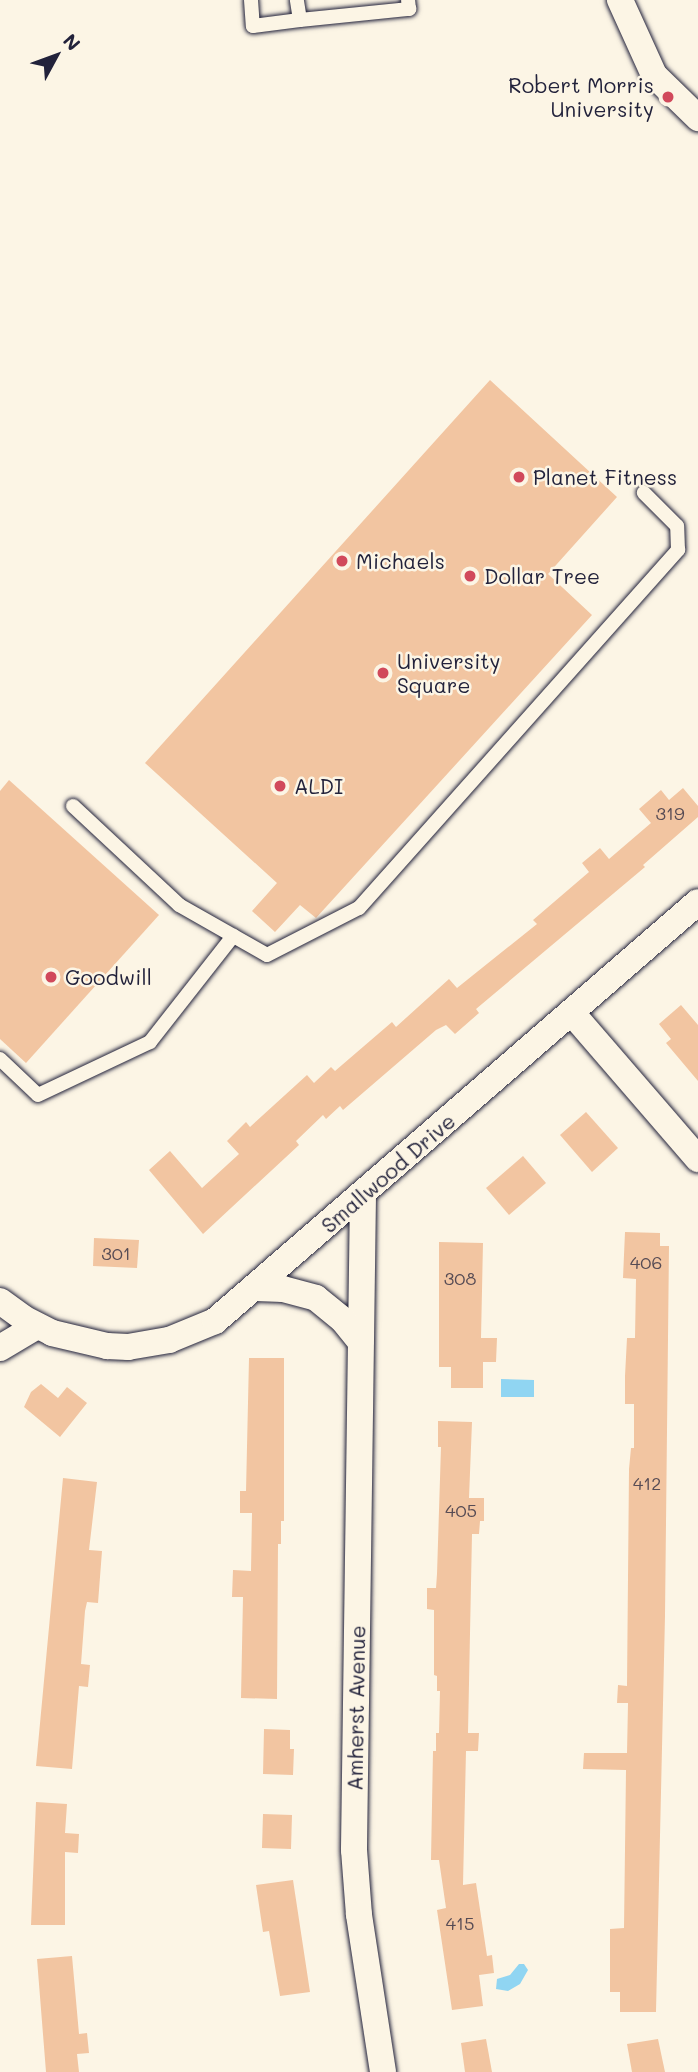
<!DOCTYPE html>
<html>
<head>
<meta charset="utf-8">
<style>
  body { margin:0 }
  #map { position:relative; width:698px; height:2072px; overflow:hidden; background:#fcf5e5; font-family:Mali,sans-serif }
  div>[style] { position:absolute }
  .water>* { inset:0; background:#90d5f2 }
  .building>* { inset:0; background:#f2c5a1 }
  .roads { filter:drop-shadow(0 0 2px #22223b) drop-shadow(0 0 2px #22223b) }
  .service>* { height:14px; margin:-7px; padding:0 7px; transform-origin:7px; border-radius:7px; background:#fcf5e5 }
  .minor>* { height:26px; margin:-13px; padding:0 13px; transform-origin:13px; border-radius:13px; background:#fcf5e5 }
  .dots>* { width:19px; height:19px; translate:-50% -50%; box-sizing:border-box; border:4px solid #fcf5e5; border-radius:50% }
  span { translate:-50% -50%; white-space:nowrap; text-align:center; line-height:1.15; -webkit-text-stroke:5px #fcf5e5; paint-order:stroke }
  .number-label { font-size:18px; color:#564b54 }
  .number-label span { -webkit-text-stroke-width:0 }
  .poi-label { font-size:21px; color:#22223b }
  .right { translate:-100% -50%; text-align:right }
  .left { translate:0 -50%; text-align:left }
  .street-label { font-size:21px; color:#22223b }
  .north { position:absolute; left:21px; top:21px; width:70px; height:70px; -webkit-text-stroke:5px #fcf5e5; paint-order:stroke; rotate:49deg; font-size:19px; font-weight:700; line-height:28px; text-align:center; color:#22223b }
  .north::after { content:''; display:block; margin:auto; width:24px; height:32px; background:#22223b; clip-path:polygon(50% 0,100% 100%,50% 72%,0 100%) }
</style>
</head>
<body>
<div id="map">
  <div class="water">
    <div style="clip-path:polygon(501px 1379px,534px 1380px,534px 1397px,501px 1397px)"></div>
    <div style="clip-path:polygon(519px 1964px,524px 1964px,528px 1970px,520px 1984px,508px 1991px,496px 1989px,497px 1979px,510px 1975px)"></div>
  </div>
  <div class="building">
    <div style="clip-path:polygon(490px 380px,617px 497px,548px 574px,592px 615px,316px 918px,300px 905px,275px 932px,252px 911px,277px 883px,145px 763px)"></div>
    <div style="clip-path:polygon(9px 780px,159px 915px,26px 1063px,0 1039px,0 791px)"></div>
    <div style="clip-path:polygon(683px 788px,698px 806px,698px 817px,643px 865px,645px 867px,476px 1009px,479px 1013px,455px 1034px,446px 1025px,436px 1030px,343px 1110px,340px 1106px,326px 1119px,323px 1115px,296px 1141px,299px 1145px,203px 1234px,149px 1170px,170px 1151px,202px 1188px,239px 1154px,227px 1141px,246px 1122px,250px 1127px,307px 1075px,314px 1083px,331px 1067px,335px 1071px,392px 1022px,396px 1027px,449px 979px,457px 988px,537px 924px,533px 920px,589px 872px,582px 863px,600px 848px,609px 859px,651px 823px,639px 809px,661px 790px,669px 800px)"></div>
    <div style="clip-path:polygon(681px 1005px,698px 1025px,698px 1081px,666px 1043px,671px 1039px,659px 1024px)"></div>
    <div style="clip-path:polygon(586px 1112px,618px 1148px,592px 1172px,560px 1135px)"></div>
    <div style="clip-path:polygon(523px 1156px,546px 1183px,509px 1215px,486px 1188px)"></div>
    <div style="clip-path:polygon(625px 1232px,660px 1233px,660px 1246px,669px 1246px,665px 1616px,656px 2012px,620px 2012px,620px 1992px,610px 1992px,610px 1929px,624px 1928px,626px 1770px,583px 1769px,584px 1753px,627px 1753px,628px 1703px,617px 1703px,618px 1685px,627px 1686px,629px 1469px,631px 1448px,634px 1448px,634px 1404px,625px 1404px,625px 1376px,627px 1338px,635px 1338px,636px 1279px,623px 1278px)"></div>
    <div style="clip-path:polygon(94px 1238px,139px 1240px,137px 1268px,93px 1266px)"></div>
    <div style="clip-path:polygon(439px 1242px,483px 1243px,481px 1338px,497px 1338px,496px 1362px,483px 1362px,483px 1388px,451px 1388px,451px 1367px,439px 1367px)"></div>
    <div style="clip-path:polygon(249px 1358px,284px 1358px,284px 1521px,281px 1521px,281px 1544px,278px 1544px,277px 1699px,241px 1698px,243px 1597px,232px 1597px,233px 1570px,251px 1571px,252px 1513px,240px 1513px,240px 1491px,246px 1491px)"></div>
    <div style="clip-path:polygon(41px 1384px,58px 1398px,67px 1387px,87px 1403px,60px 1437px,24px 1407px,31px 1392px)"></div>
    <div style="clip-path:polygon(438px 1421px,472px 1422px,469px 1498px,484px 1498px,484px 1521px,480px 1521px,479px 1534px,472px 1534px,468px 1733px,479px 1733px,478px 1751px,466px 1751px,463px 1885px,476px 1883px,487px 1956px,492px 1955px,494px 1973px,479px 1975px,483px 2006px,452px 2010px,437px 1910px,446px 1908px,439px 1860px,431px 1860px,433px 1751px,436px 1751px,436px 1733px,439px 1733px,440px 1691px,437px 1691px,437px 1676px,434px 1675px,434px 1610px,427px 1609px,427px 1588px,436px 1588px,437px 1574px,441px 1447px,438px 1447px)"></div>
    <div style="clip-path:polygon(63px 1478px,97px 1482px,89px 1550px,102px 1551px,98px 1603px,87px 1602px,85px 1611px,81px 1664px,90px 1665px,88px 1687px,79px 1686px,72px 1769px,36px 1766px)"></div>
    <div style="clip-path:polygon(264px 1729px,290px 1730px,290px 1749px,294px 1749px,293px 1775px,263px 1774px)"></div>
    <div style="clip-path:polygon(36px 1802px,67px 1804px,65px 1833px,79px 1834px,78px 1853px,65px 1852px,65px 1925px,31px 1925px)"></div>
    <div style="clip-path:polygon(263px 1814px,292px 1815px,291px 1849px,262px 1848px)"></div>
    <div style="clip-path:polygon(293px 1880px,310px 1992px,280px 1996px,269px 1931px,263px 1932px,256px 1885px)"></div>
    <div style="clip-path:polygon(72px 1956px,79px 2034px,87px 2033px,89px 2053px,77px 2054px,79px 2072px,46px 2072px,37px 1959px)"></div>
    <div style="clip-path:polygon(486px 2039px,492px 2072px,465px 2072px,461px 2043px)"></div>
    <div style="clip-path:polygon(658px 2039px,665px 2072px,632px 2072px,627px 2044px)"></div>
  </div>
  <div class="roads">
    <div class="service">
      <div style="left:251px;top:0;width:26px;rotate:86deg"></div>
      <div style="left:253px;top:26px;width:47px;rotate:-7.3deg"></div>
      <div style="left:300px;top:20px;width:20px;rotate:-99deg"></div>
      <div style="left:300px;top:20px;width:110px;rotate:-5.8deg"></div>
      <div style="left:409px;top:9px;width:9px;rotate:-96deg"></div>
      <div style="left:73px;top:806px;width:145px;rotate:43deg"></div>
      <div style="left:179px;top:905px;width:101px;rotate:29.6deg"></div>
      <div style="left:267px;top:955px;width:103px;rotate:-27.1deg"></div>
      <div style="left:359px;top:908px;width:480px;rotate:-48.3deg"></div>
      <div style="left:678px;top:550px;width:24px;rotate:-92deg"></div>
      <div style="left:677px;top:526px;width:47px;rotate:-135deg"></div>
      <div style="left:0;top:1059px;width:52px;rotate:43.5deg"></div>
      <div style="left:38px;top:1095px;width:124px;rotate:-25.3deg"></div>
      <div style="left:150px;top:1042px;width:135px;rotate:-51.9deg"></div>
    </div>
    <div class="minor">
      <div style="left:620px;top:0;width:82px;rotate:65.6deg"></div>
      <div style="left:654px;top:75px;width:62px;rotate:44.3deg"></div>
      <div style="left:572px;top:1013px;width:193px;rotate:49.2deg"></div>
      <div style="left:363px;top:1195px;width:655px;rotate:90.79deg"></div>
      <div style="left:354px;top:1850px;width:65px;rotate:85.6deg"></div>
      <div style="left:359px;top:1915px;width:159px;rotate:81.3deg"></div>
      <div style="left:256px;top:1288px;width:27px;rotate:2deg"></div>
      <div style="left:283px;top:1289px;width:34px;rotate:15deg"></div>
      <div style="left:316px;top:1298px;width:35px;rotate:39deg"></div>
      <div style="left:343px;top:1320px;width:28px;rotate:51deg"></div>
      <div style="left:0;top:1301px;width:29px;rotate:36deg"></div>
      <div style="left:23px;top:1318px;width:33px;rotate:27deg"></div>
      <div style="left:52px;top:1333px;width:57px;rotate:13.3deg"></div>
      <div style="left:107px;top:1346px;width:21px;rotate:3deg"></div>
      <div style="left:128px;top:1347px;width:42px;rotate:-9.7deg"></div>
      <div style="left:169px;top:1340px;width:50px;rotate:-22.4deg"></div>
      <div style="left:215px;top:1321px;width:639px;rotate:-40.94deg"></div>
      <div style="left:0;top:1348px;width:43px;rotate:-30.7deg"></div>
    </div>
  </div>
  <div class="dots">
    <div style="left:668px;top:97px;background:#d1495b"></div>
    <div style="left:519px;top:477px;background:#d1495b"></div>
    <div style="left:342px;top:561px;background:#d1495b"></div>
    <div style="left:470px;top:576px;background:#d1495b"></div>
    <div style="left:383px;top:673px;background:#d1495b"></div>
    <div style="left:280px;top:786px;background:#d1495b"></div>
    <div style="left:51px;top:977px;background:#d1495b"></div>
  </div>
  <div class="number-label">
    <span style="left:670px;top:813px">319</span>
    <span style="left:116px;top:1253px">301</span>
    <span style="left:646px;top:1262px">406</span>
    <span style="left:460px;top:1278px">308</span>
    <span style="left:647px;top:1483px">412</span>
    <span style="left:461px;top:1510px">405</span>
    <span style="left:460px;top:1923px">415</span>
  </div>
  <div class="poi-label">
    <span class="right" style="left:654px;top:97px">Robert Morris<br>University</span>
    <span class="left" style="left:533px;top:477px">Planet Fitness</span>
    <span class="left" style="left:356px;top:561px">Michaels</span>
    <span class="left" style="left:484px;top:576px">Dollar Tree</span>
    <span class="left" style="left:397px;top:673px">University<br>Square</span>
    <span class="left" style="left:294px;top:786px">ALDI</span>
    <span class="left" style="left:65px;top:977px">Goodwill</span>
  </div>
  <div class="street-label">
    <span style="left:388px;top:1173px;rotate:-41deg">Smallwood Drive</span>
    <span style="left:356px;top:1708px;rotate:-89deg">Amherst Avenue</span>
  </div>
  <div class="north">N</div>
</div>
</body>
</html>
